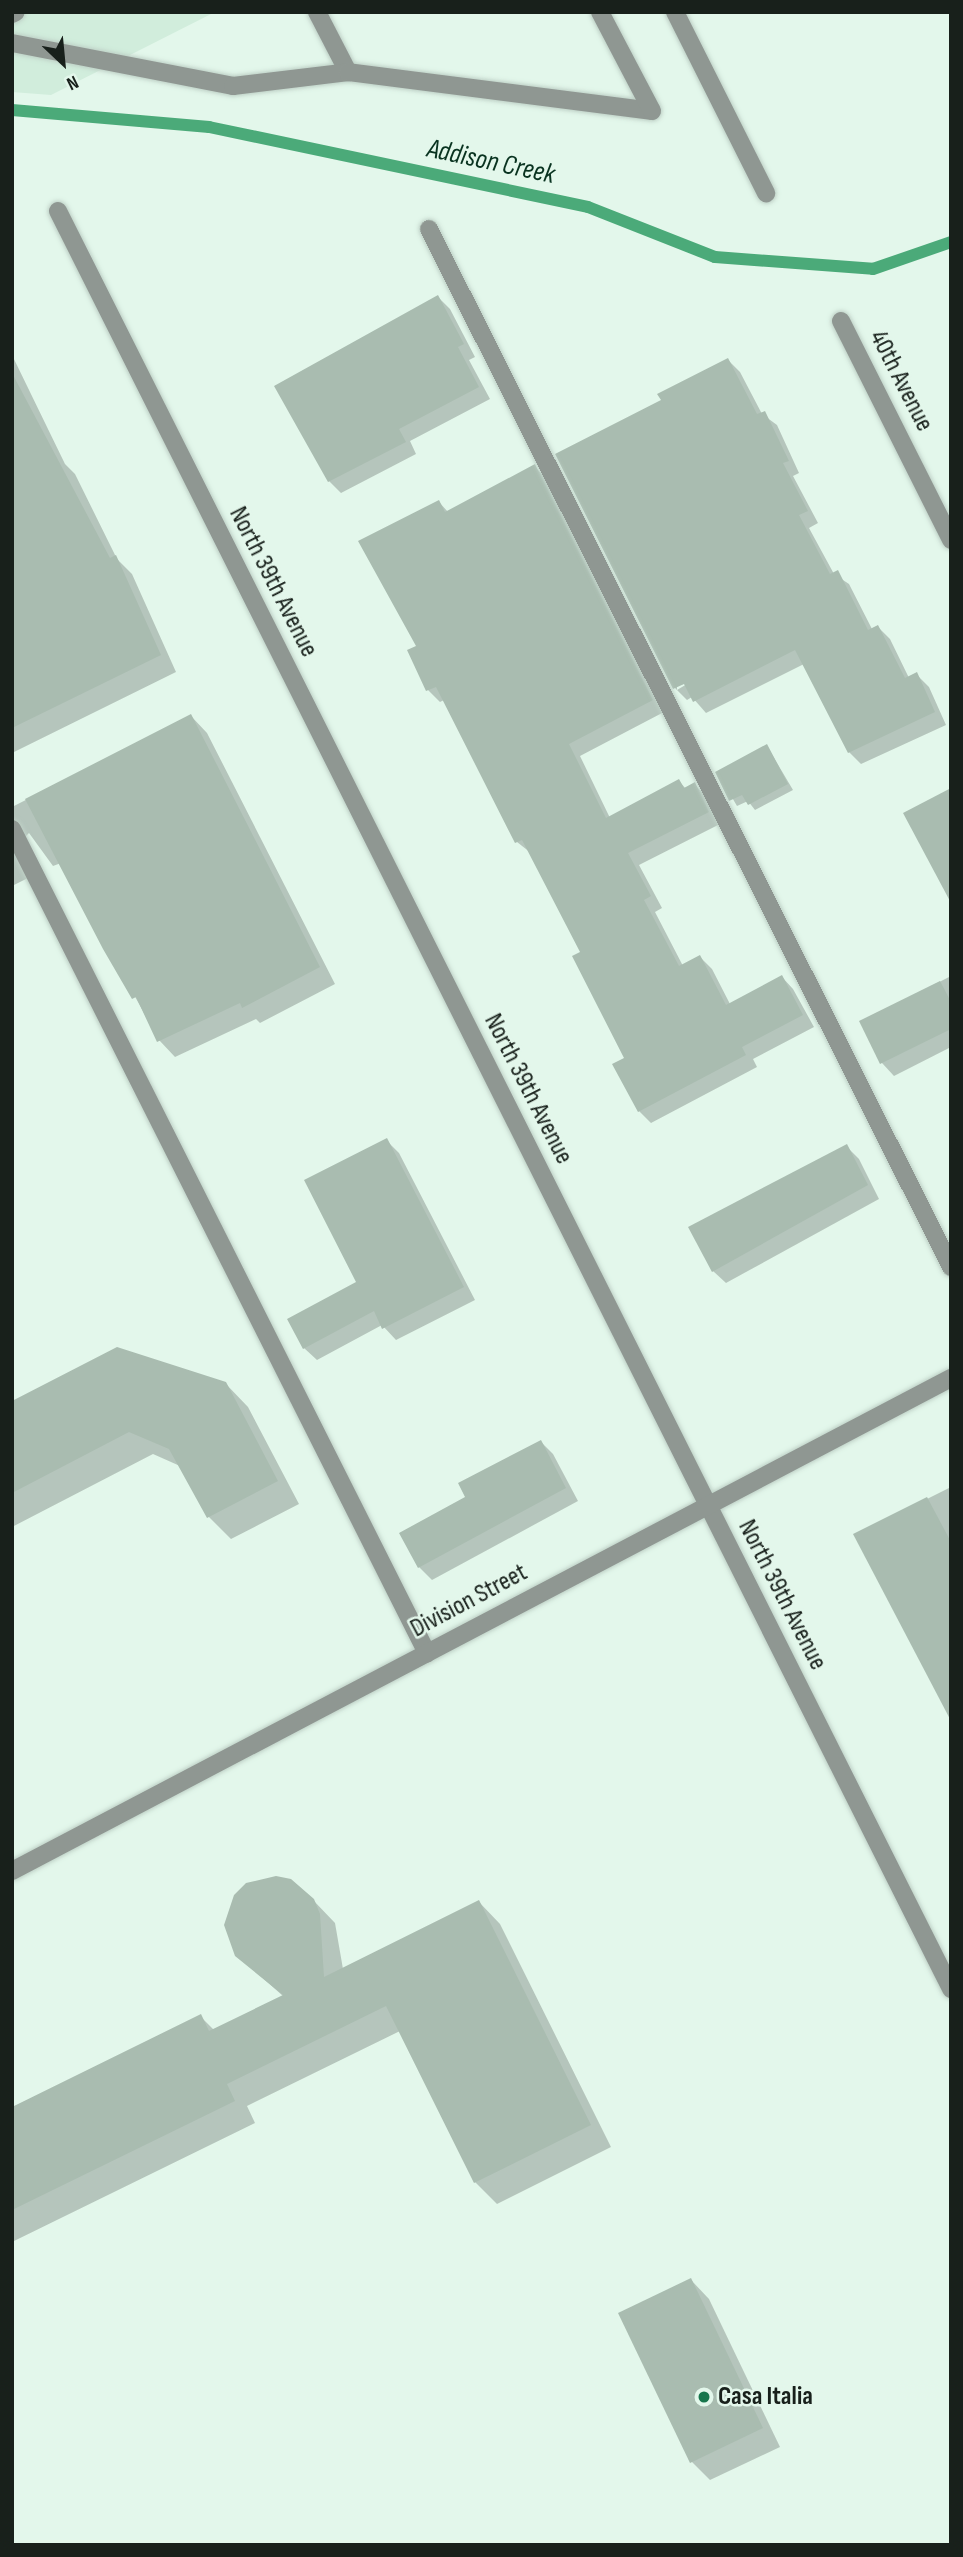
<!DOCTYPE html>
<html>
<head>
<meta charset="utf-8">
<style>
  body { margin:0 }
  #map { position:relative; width:963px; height:2557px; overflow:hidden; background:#e3f7eb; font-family:"Sofia Sans Condensed",sans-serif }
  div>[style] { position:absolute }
  .built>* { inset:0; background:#d1eddc }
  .shadow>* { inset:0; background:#0003 }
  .stream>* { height:12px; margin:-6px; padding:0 6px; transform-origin:6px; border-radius:6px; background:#4baa79 }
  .building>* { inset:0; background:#a9bcb0 }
  .roads { filter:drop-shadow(0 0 2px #bed0c6) drop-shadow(0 0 2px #bed0c6) }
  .service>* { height:18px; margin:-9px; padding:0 9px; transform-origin:9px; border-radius:9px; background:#8f9792 }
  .minor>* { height:18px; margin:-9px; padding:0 9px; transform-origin:9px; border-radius:9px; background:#8f9792 }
  .dots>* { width:19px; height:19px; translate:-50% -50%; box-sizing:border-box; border:4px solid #e3f7eb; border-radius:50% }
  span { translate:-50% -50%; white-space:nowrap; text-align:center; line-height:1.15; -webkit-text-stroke:5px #e3f7eb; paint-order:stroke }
  .street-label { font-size:26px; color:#18201b }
  .poi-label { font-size:26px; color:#18201b; font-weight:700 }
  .left { translate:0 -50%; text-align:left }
  .water-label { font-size:28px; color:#093320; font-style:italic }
  .frame { position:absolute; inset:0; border:14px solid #18201b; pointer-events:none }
  .north { position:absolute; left:28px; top:28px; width:70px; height:70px; -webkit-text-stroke:5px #e3f7eb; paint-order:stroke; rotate:154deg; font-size:19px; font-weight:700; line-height:28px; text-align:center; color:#18201b }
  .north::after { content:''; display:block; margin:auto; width:24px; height:32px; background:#18201b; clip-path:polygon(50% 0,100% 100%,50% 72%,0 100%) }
</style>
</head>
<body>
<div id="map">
  <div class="built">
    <div style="clip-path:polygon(12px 12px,215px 12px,51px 95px,12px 92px)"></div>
  </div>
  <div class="shadow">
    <div style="clip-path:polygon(438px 297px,450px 309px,475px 357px,469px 360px,490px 399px,410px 441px,416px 454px,341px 493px,329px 481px)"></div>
    <div style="clip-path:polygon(12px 355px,65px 464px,75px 474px,117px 559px,132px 574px,176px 672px,12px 753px)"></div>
    <div style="clip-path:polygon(evenodd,728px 360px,740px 372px,762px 414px,777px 425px,799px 473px,793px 476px,818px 523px,809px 528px,834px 574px,849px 584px,872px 629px,878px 627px,890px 639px,909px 678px,917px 675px,929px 687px,946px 725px,861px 764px,849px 752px,804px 664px,706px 713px,692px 697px,687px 700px,675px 688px,557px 454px,663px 401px,728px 360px,692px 681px,677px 690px,677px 686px,692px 681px)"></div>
    <div style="clip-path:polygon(534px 466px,546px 478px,664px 712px,580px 756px,610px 818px,679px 781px,686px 789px,694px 784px,706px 796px,720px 824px,639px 865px,662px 908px,655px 912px,683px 966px,700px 957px,712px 969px,730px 1004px,782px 977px,793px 989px,814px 1027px,753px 1059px,757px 1067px,651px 1123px,639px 1111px,627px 1059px,582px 953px,531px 853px,517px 842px,444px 700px,440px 702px,428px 690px,418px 647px,439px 502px,448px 512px)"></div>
    <div style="clip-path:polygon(191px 716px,207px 733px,335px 984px,260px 1023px,256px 1019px,175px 1057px,159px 1040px,61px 863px,53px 866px,29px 833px,16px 846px,30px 877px,12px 886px,12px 807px)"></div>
    <div style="clip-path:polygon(767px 746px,793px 790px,755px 810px,748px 801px,737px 806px,717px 772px)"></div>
    <div style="clip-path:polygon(951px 976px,951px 1047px,894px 1076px,882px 1063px,861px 1022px)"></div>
    <div style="clip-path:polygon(387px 1141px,399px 1153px,475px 1300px,396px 1340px,382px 1325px,317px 1360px,304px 1348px,358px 1283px)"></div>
    <div style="clip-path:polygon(846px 1146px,859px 1159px,879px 1199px,726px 1283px,713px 1271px)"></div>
    <div style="clip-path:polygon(225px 1383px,248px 1407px,299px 1504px,231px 1539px,208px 1516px,180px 1466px,153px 1454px,12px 1527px,12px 1403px)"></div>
    <div style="clip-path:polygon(541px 1442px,553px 1454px,578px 1501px,432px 1580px,419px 1567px,468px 1498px)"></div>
    <div style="clip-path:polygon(951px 1487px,951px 1629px,855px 1535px)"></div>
    <div style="clip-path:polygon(313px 1900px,335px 1923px,343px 1969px,479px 1902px,500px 1924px,611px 2147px,497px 2204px,475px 2182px,400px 2031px,247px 2106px,255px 2123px,12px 2242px,12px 2109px,200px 2016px,214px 2030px,283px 1996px,237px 1955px)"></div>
    <div style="clip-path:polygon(691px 2280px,709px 2299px,780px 2447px,710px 2480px,692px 2462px,621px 2314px)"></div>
  </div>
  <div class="stream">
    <div style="left:12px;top:110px;width:198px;rotate:4.9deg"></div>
    <div style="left:209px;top:127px;width:387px;rotate:11.9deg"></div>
    <div style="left:588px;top:207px;width:136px;rotate:21.5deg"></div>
    <div style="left:715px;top:257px;width:158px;rotate:4.3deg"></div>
    <div style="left:873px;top:269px;width:83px;rotate:-19.1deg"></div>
  </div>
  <div class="building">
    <div style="clip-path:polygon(438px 295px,464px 344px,458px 347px,479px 387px,399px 429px,406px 442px,328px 482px,274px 386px)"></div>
    <div style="clip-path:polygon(728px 358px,757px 414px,765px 411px,789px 461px,783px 463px,808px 511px,799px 515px,830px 574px,838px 570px,868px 630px,878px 625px,905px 678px,917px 672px,935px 712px,848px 753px,795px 650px,693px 702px,684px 684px,673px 689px,555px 454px,661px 400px,657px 394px)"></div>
    <div style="clip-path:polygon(12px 373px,110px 558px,116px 555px,161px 655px,12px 728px)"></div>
    <div style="clip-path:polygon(535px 464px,653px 700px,569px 744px,606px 818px,679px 779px,684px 788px,695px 782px,709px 812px,628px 853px,651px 896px,644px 900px,679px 966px,700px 955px,726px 1005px,782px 975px,803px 1015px,742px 1047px,746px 1055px,638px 1112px,612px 1064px,624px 1058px,572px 956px,580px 952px,522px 840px,515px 843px,436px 687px,426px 691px,407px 650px,416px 646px,358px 541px,439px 500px,445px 512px)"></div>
    <div style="clip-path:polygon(191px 714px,320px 967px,242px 1008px,240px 1003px,157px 1042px,136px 997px,132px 999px,103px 949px,25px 799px)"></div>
    <div style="clip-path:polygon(767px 744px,788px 784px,748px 805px,742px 795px,729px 801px,715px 772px)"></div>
    <div style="clip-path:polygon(951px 788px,951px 903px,903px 813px)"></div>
    <div style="clip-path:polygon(940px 981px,951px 1002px,951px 1029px,880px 1064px,859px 1021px)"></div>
    <div style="clip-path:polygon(387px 1138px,464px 1287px,382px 1329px,374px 1311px,303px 1349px,287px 1319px,356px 1282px,304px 1180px)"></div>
    <div style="clip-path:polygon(847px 1144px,868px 1185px,712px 1272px,688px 1227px)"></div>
    <div style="clip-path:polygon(117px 1347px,226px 1382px,278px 1481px,207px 1518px,169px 1449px,129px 1432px,12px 1493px,12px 1401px)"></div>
    <div style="clip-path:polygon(541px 1440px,566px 1488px,418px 1568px,399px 1533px,465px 1497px,458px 1483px)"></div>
    <div style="clip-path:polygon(927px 1497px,951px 1542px,951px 1721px,853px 1534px)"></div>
    <div style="clip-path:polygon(276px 1876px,291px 1879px,314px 1899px,320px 1914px,324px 1977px,479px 1900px,591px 2125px,474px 2183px,386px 2006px,227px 2084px,235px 2101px,12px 2210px,12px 2107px,201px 2014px,209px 2031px,283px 1995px,235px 1956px,224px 1925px,234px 1895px,246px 1883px)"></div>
    <div style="clip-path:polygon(691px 2278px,763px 2428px,690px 2463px,618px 2313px)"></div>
  </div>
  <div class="roads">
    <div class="service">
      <div style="left:317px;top:12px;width:68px;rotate:62.7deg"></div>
      <div style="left:12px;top:14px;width:4px;rotate:-27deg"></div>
      <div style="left:12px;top:43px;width:225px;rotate:11deg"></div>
      <div style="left:233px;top:86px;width:116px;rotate:-6.9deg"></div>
      <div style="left:348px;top:72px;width:306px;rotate:7.3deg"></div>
      <div style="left:652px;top:111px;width:112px;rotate:-117.7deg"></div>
      <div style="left:429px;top:229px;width:1162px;rotate:63.3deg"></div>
      <div style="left:12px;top:829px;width:923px;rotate:63.27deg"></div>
    </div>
    <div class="minor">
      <div style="left:675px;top:12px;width:203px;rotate:63.3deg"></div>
      <div style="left:58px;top:211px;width:1990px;rotate:63.33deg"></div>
      <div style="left:841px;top:321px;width:245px;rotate:63.3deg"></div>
      <div style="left:12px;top:1871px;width:1061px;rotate:-27.7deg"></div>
    </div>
  </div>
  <div class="dots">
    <div style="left:704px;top:2397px;background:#17764c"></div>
  </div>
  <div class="street-label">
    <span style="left:901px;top:381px;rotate:63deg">40th Avenue</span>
    <span style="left:273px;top:582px;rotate:63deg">North 39th Avenue</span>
    <span style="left:528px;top:1089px;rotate:63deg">North 39th Avenue</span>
    <span style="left:782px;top:1595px;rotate:63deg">North 39th Avenue</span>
    <span style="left:469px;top:1601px;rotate:-28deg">Division Street</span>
  </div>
  <div class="poi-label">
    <span class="left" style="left:718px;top:2397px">Casa Italia</span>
  </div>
  <div class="water-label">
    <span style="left:491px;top:162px;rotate:12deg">Addison Creek</span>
  </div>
  <div class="frame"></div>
  <div class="north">N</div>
</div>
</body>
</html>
